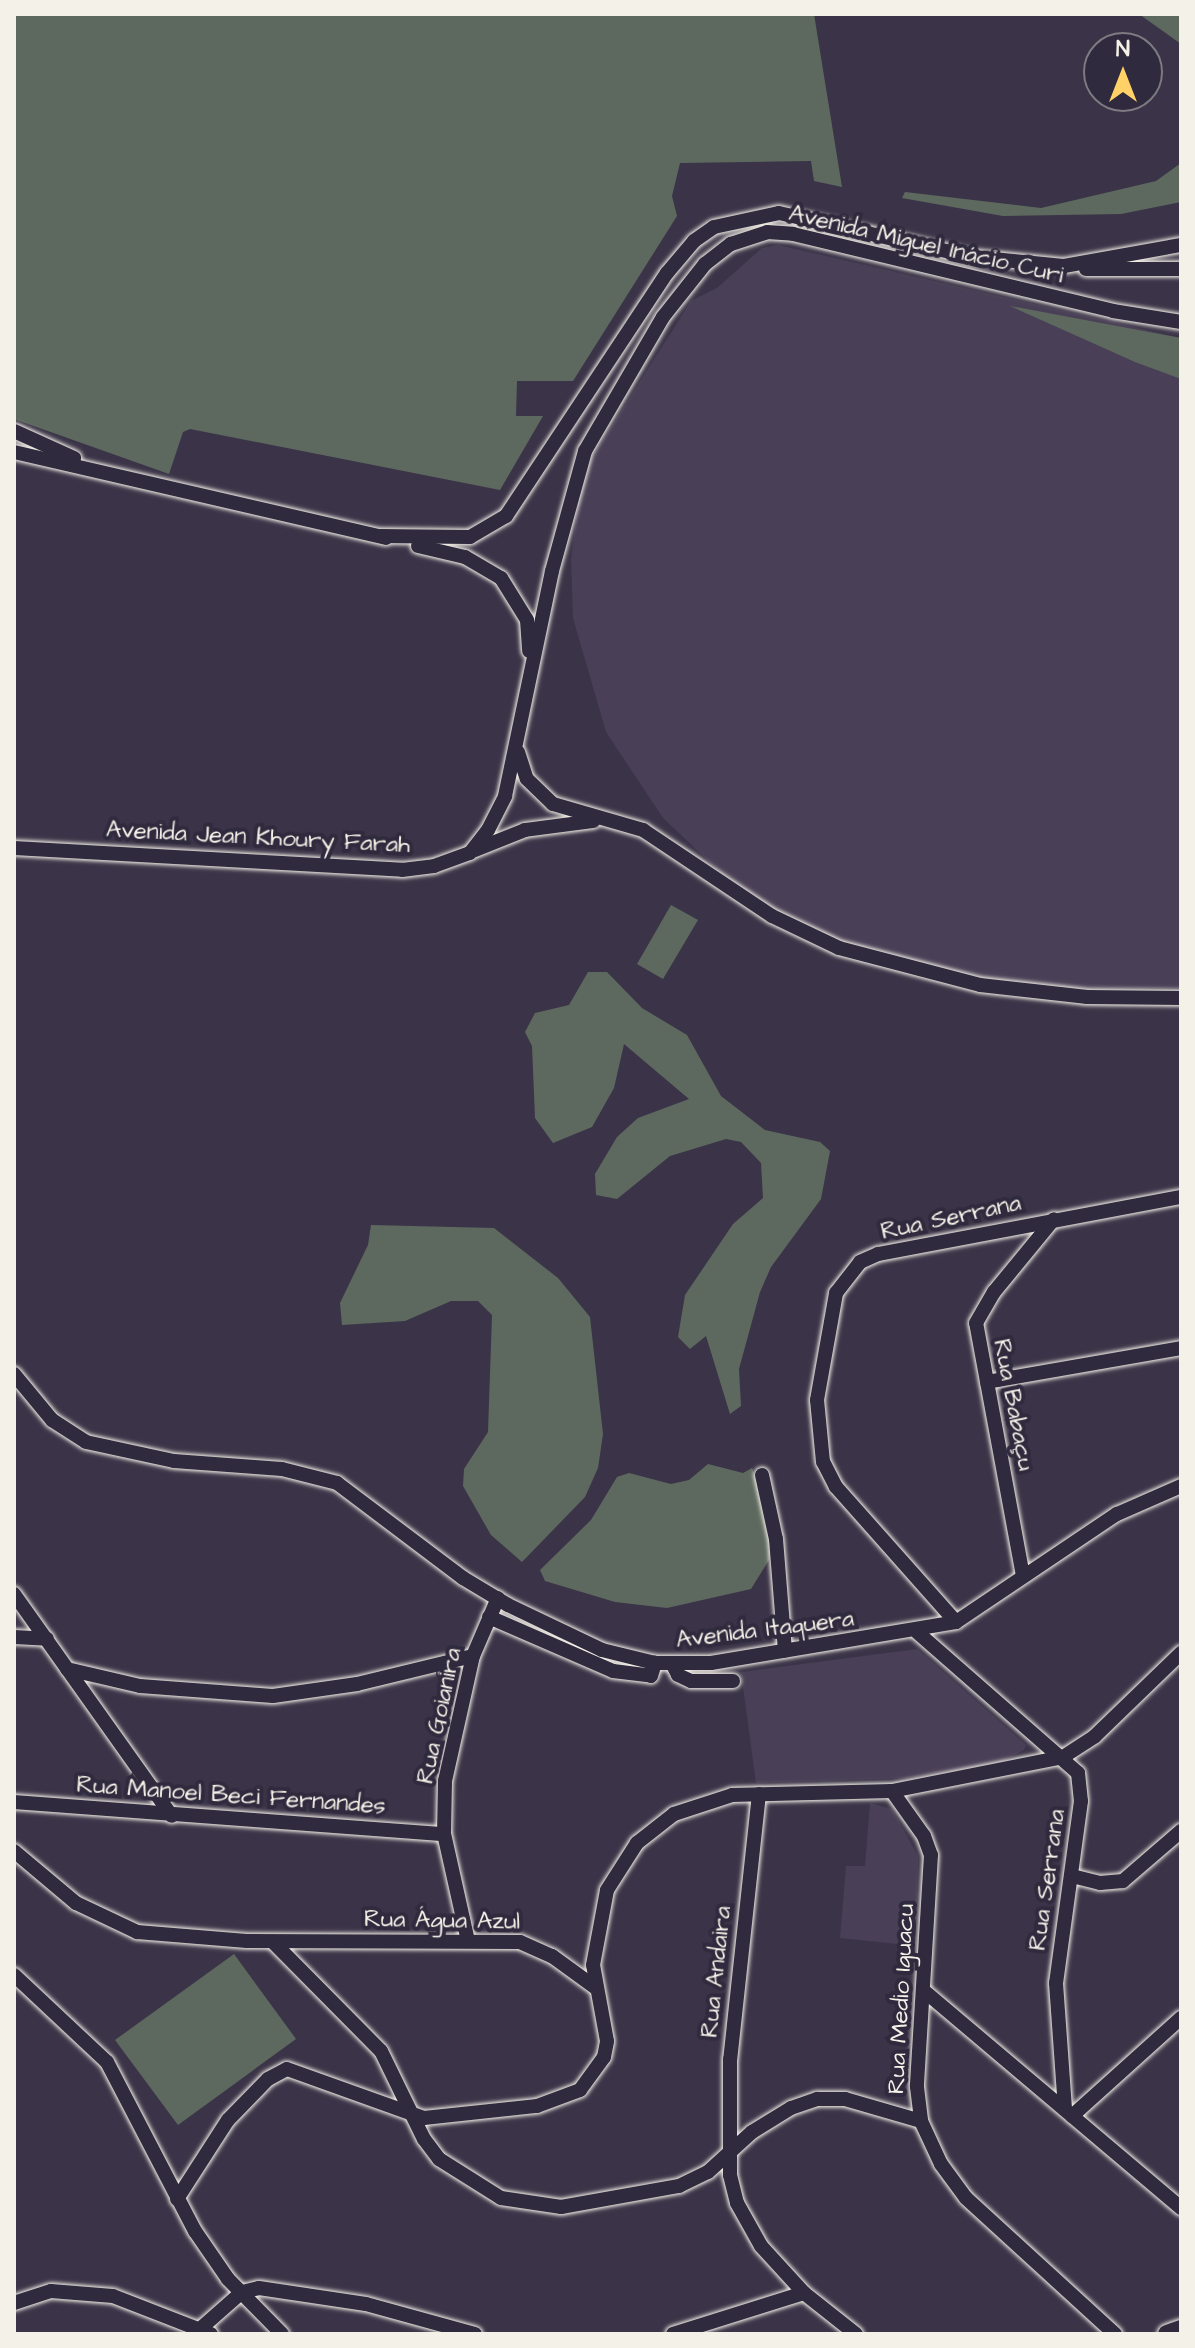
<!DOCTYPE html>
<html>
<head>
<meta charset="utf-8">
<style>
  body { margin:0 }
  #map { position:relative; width:1195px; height:2348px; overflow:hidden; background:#3b3448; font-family:"Architects Daughter",sans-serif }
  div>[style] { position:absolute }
  .built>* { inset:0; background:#493f56 }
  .green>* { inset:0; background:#5d695e }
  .roads { filter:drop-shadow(0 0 2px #f4f1e8) drop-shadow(0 0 2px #f4f1e8) }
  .minor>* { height:14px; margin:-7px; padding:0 7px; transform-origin:7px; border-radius:7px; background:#2f2a3d }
  .major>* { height:18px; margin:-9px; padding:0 9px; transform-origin:9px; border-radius:9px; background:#2f2a3d }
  span { translate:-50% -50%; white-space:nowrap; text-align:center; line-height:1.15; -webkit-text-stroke:8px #2f2a3d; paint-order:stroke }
  .street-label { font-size:24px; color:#f4f1e8 }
  .frame { position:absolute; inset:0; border:16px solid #f4f1e8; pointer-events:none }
  .north { position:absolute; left:1083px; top:32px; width:80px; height:80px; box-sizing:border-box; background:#2f2a3d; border:2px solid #7e7a81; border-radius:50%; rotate:0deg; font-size:22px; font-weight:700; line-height:32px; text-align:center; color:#f4f1e8 }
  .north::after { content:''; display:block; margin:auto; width:28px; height:36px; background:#ffd166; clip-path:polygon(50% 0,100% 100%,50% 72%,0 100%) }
</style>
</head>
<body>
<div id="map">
  <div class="built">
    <div style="clip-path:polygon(778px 245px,1181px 338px,1181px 988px,1049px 989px,952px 973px,854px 947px,791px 922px,733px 884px,663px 818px,606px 732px,573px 618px,571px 559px,579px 497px,591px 459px,691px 301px,717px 288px,762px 248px)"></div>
    <div style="clip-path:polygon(917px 1649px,1026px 1745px,1024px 1750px,1001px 1762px,907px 1778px,756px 1783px,741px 1672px)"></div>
    <div style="clip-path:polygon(870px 1803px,892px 1809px,918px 1856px,916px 1946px,840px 1938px,846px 1866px,865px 1866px)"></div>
  </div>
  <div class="green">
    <div style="clip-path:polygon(14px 14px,814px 14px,842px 187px,814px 181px,811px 161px,680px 163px,672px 196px,677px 216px,573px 381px,517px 381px,516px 416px,543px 416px,500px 490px,190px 429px,183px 432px,169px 474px,14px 419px)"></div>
    <div style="clip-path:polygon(1139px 14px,1181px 14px,1181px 44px)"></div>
    <div style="clip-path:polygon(1181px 163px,1181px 202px,1121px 214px,1003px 216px,902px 198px,905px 192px,1041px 208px,1156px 181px)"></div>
    <div style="clip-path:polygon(1010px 306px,1181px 338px,1181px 379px,1135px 362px)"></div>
    <div style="clip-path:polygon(671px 905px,698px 920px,663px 979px,637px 964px)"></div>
    <div style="clip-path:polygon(588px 972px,607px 972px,642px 1008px,687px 1035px,721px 1096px,765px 1130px,820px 1142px,830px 1151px,821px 1199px,771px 1267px,760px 1292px,739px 1369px,741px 1406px,730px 1414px,706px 1336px,690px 1349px,678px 1337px,685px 1295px,733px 1224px,763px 1198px,761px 1163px,741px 1142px,726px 1139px,670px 1156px,617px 1199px,596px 1195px,595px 1174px,617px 1137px,638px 1118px,689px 1099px,624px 1044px,614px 1088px,592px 1127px,553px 1143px,535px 1118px,532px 1046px,525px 1032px,535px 1013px,569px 1005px)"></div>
    <div style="clip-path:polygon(371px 1225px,494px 1228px,558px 1278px,590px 1317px,603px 1434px,598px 1468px,585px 1497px,522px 1562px,491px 1535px,463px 1486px,464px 1469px,488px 1432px,492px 1315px,478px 1301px,451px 1301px,405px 1321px,342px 1325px,340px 1303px,368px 1245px)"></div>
    <div style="clip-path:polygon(708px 1464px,743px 1473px,752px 1468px,759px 1484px,771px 1535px,769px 1560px,751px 1589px,667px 1608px,615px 1602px,545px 1581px,540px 1570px,591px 1520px,617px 1477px,629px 1473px,671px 1484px,689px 1480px)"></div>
    <div style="clip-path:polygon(234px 1954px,296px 2039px,178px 2125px,115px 2040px)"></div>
  </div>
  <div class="roads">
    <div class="minor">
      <div style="left:1086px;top:269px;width:95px"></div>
      <div style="left:14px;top:431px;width:66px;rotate:24.2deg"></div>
      <div style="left:14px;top:452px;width:382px;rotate:13deg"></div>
      <div style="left:380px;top:536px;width:90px;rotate:0.6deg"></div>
      <div style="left:470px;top:537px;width:42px;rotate:-30.3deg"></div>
      <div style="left:506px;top:516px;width:291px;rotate:-56.5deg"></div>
      <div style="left:667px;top:273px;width:42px;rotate:-49.8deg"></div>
      <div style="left:694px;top:241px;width:24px;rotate:-35deg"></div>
      <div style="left:714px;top:227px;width:66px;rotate:-12.2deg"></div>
      <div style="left:779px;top:213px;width:199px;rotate:12.8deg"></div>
      <div style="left:973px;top:257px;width:91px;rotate:5.6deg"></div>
      <div style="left:1064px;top:266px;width:119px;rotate:-10.2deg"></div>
      <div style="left:418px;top:546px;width:48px;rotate:13.2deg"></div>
      <div style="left:465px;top:557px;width:42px;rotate:30.3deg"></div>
      <div style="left:501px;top:578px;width:49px;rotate:58.2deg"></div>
      <div style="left:527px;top:620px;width:31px;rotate:86deg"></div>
      <div style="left:518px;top:752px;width:28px;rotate:72deg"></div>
      <div style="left:527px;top:779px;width:36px;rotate:44deg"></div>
      <div style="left:553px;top:804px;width:94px;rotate:16.1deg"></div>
      <div style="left:643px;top:830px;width:155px;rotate:33.7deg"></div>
      <div style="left:772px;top:916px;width:74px;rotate:25.5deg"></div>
      <div style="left:839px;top:948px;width:146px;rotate:14.7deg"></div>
      <div style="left:980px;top:985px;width:108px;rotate:6.4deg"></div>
      <div style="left:1087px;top:997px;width:94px;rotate:0.6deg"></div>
      <div style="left:14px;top:848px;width:389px;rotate:3.2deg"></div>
      <div style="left:402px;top:870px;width:32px;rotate:-7deg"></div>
      <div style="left:434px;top:866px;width:38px;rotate:-20deg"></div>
      <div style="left:470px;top:853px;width:29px;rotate:-52deg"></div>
      <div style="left:488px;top:830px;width:38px;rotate:-63deg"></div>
      <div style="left:505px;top:796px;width:230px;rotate:-78.2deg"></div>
      <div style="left:552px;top:571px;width:124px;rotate:-74.6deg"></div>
      <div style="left:585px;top:451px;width:155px;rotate:-59.8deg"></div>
      <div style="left:663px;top:317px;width:68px;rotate:-51.6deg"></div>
      <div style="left:705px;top:264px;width:33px;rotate:-38deg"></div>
      <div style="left:731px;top:244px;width:38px;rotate:-18deg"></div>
      <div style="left:767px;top:232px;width:26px;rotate:4deg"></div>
      <div style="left:793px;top:234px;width:329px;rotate:13.5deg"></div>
      <div style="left:1113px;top:311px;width:69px;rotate:9.2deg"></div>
      <div style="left:475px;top:850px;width:54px;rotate:-21.8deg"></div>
      <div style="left:525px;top:830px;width:69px;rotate:-7.5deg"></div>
      <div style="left:14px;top:1374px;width:60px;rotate:50.4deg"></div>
      <div style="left:52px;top:1420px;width:40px;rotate:32.9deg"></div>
      <div style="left:86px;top:1442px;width:90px;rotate:12.2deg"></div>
      <div style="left:174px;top:1461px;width:108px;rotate:4.2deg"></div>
      <div style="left:282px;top:1469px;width:57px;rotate:14.3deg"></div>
      <div style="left:337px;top:1483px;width:158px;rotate:37deg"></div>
      <div style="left:463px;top:1578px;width:52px;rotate:31deg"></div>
      <div style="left:508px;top:1605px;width:104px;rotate:25.6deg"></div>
      <div style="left:602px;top:1650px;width:55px;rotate:13.8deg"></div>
      <div style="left:655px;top:1663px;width:56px"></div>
      <div style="left:711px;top:1663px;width:248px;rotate:-9.5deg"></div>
      <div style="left:956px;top:1622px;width:194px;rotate:-33.9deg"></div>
      <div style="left:1117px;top:1514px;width:70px;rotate:-23.6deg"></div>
      <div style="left:987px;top:1382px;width:197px;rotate:-9.9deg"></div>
      <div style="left:762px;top:1475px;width:66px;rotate:77.7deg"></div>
      <div style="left:776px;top:1539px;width:112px;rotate:85.4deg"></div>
      <div style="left:1023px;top:1576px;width:257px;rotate:-100.5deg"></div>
      <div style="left:976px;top:1323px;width:36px;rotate:-60deg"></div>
      <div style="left:994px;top:1292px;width:94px;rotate:-50.6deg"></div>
      <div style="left:14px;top:1594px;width:272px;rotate:54.6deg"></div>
      <div style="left:489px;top:1617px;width:135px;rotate:23.5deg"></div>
      <div style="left:613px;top:1671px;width:38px;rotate:7deg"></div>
      <div style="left:651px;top:1676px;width:14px;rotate:-73deg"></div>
      <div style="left:956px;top:1622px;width:181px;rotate:-131.6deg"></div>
      <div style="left:836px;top:1487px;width:28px;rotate:-117deg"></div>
      <div style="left:823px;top:1462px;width:62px;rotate:-95.5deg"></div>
      <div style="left:817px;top:1400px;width:109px;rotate:-79.9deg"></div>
      <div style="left:836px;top:1293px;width:39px;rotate:-52deg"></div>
      <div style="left:860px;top:1262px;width:20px;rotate:-24deg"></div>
      <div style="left:878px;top:1254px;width:308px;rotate:-10.7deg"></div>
      <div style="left:917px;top:1632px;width:214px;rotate:41.2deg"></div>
      <div style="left:1078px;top:1773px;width:28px;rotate:84deg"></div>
      <div style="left:1081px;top:1801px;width:184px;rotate:97.8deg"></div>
      <div style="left:1056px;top:1983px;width:127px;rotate:85.9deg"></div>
      <div style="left:14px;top:1637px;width:33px;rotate:3deg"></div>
      <div style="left:673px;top:1665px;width:11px;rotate:63deg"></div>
      <div style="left:678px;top:1675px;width:14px;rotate:25deg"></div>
      <div style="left:691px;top:1681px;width:42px"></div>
      <div style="left:67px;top:1669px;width:75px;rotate:13.1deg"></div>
      <div style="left:140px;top:1686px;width:133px;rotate:4.3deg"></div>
      <div style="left:273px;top:1696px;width:85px;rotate:-8.1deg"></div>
      <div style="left:357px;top:1684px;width:119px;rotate:-13.6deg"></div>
      <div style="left:892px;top:1791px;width:55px;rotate:54.6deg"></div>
      <div style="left:924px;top:1836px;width:20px;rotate:70deg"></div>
      <div style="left:931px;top:1855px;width:232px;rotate:93.5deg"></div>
      <div style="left:917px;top:2087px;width:34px;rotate:83deg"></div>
      <div style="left:921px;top:2121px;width:47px;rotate:65.1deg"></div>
      <div style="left:941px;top:2164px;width:42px;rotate:53.7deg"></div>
      <div style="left:966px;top:2198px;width:202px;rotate:42.4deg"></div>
      <div style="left:759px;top:1794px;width:267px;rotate:96.2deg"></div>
      <div style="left:730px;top:2059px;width:116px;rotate:90deg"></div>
      <div style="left:730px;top:2175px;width:29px;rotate:76deg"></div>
      <div style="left:737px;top:2203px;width:49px;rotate:60.8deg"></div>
      <div style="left:761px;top:2246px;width:64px;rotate:47.5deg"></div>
      <div style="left:804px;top:2293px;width:66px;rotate:38.3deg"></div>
      <div style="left:14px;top:1802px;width:431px;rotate:4.3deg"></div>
      <div style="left:14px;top:1851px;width:81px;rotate:40deg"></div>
      <div style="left:76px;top:1903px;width:68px;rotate:25.4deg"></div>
      <div style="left:137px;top:1932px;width:110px;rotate:4.7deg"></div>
      <div style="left:247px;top:1941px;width:273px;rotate:0.2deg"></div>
      <div style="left:520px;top:1942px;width:35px;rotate:24deg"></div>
      <div style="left:552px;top:1956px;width:54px;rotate:36deg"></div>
      <div style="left:1072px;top:1876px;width:29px;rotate:14deg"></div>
      <div style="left:1100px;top:1883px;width:23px;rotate:-5deg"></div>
      <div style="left:1123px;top:1881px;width:77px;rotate:-40.8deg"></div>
      <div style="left:468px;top:1941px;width:110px;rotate:-102.6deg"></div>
      <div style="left:444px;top:1834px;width:53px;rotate:-88.9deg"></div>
      <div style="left:445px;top:1781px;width:128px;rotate:-77.4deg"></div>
      <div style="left:473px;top:1656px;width:63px;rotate:-66.7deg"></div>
      <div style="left:273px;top:1942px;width:153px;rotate:45.3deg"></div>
      <div style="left:381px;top:2051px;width:98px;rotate:64deg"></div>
      <div style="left:424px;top:2139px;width:25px;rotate:53deg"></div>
      <div style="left:439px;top:2159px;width:73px;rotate:32.2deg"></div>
      <div style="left:501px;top:2198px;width:61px;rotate:8.5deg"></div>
      <div style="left:561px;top:2207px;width:120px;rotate:-10.1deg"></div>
      <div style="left:679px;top:2186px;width:32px;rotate:-26deg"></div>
      <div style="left:708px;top:2172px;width:59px;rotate:-42.3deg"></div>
      <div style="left:752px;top:2132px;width:46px;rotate:-31.6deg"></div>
      <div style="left:791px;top:2108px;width:28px;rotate:-19deg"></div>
      <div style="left:817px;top:2099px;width:28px"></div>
      <div style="left:845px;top:2099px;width:79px;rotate:16.1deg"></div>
      <div style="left:14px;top:1975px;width:127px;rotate:43.1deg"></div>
      <div style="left:107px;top:2062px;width:191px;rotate:62.5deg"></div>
      <div style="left:195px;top:2231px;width:58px;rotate:55.5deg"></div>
      <div style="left:228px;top:2279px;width:77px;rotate:45.5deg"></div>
      <div style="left:923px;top:1990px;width:338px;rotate:40.2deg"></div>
      <div style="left:1072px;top:2116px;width:147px;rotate:-42deg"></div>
      <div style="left:177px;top:2199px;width:94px;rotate:-57.2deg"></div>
      <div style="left:228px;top:2120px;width:57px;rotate:-45.7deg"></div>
      <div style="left:268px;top:2079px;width:21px;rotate:-28deg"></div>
      <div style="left:287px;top:2069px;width:145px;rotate:19.7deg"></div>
      <div style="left:424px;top:2118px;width:114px;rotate:-6.1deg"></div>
      <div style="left:537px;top:2106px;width:46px;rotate:-20.4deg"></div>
      <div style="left:580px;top:2090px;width:41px;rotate:-54deg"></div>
      <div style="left:604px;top:2057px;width:16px;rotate:-79deg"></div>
      <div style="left:607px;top:2041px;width:77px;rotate:-100.4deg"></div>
      <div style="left:593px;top:1965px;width:76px;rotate:-79.4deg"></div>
      <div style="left:607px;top:1890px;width:56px;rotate:-57.4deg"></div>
      <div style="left:637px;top:1843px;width:47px;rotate:-38.1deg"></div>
      <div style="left:674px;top:1814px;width:61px;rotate:-18.1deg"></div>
      <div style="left:732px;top:1795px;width:160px;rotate:-1.4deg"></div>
      <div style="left:892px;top:1791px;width:174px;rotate:-11.2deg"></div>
      <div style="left:1063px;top:1757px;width:38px;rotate:-33deg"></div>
      <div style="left:1095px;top:1736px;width:120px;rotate:-44deg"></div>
      <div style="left:14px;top:2303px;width:39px;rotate:-18deg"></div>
      <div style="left:51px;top:2291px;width:62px;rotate:4.6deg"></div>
      <div style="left:113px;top:2296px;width:105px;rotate:21.2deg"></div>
      <div style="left:200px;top:2329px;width:56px;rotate:-41.4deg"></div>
      <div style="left:242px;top:2292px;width:17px;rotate:-13deg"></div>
      <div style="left:259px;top:2288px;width:108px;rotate:8.5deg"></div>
      <div style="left:366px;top:2304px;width:113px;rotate:15.4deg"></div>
      <div style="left:673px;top:2334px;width:137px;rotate:-17.4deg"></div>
    </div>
    <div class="major">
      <div style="left:1167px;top:2334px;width:15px;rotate:-20deg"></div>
    </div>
  </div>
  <div class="street-label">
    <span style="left:926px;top:245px;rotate:13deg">Avenida Miguel Inácio Curi</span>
    <span style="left:258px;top:838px;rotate:3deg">Avenida Jean Khoury Farah</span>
    <span style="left:951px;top:1218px;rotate:-12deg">Rua Serrana</span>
    <span style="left:1013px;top:1405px;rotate:79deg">Rua Babaçu</span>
    <span style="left:765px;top:1630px;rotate:-7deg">Avenida Itaquera</span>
    <span style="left:440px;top:1716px;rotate:-78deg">Rua Goianira</span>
    <span style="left:231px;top:1796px;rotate:4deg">Rua Manoel Beci Fernandes</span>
    <span style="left:1048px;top:1880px;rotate:-82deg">Rua Serrana</span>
    <span style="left:442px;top:1921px;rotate:1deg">Rua Água Azul</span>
    <span style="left:717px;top:1972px;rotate:-84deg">Rua Andaira</span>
    <span style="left:902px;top:1999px;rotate:-87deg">Rua Medio Iguacu</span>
  </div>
  <div class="frame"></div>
  <div class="north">N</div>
</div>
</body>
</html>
